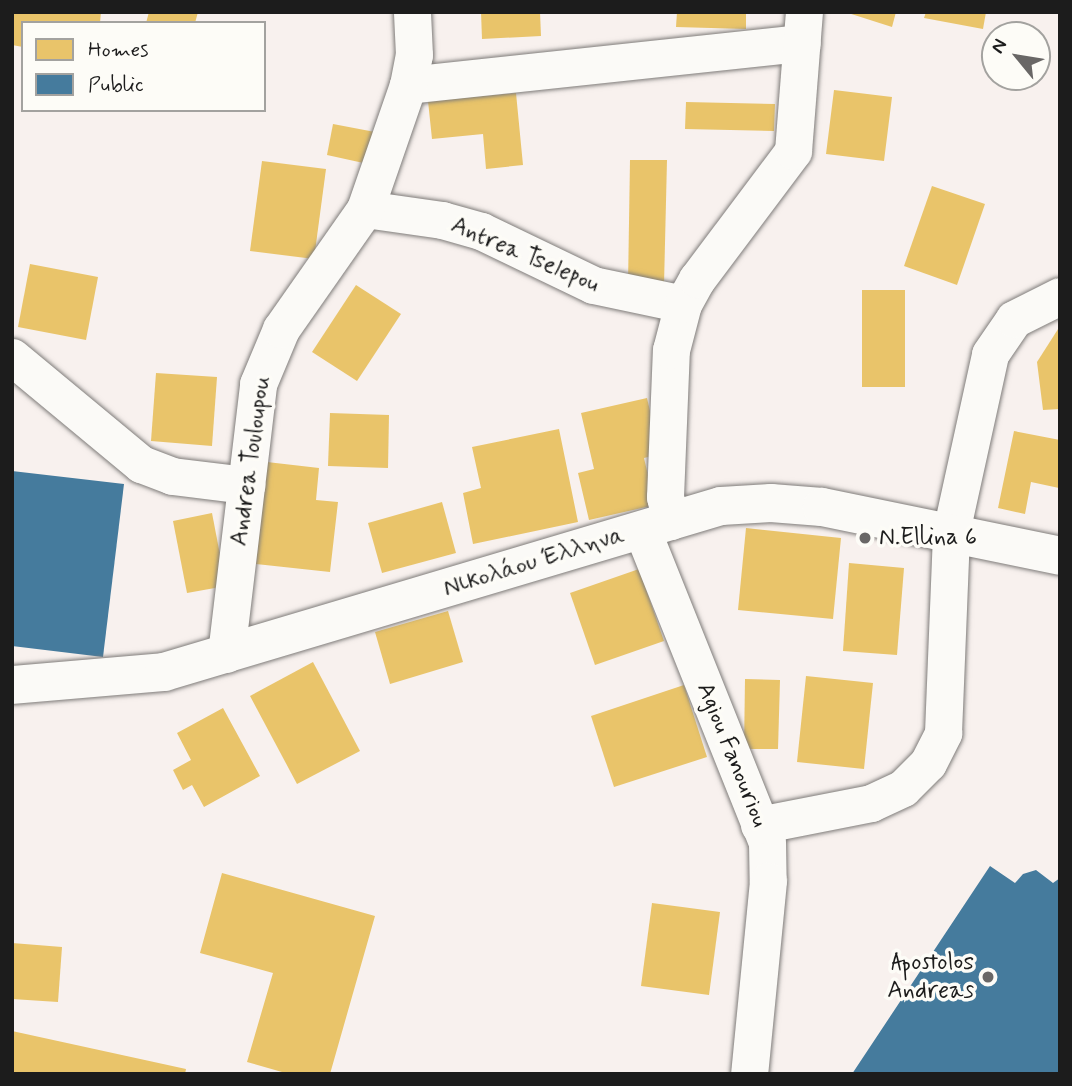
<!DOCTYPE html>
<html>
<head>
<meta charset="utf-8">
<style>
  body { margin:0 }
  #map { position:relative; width:1072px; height:1086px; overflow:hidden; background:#f8f1ee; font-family:Mynerve,sans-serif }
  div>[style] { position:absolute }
  .homes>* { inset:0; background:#e9c46a }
  .public>* { inset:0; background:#457b9d }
  .roads { filter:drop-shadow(0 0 2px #7f7c7a) drop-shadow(0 0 2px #7f7c7a) }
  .street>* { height:37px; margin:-18.5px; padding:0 18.5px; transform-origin:18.5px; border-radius:18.5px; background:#fbfaf7 }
  .secondary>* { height:38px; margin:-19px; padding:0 19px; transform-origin:19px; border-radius:19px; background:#fbfaf7 }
  .dots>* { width:19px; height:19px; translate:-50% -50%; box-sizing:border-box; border:4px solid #fdfcf7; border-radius:50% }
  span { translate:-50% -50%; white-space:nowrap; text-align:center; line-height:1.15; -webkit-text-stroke:7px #fdfcf7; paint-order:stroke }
  .street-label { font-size:24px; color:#1c1c1c }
  .poi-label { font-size:24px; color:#1c1c1c }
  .left { translate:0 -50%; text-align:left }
  .right { translate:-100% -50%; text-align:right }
  .frame { position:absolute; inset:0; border:14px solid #1c1c1c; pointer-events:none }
  .legend { position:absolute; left:21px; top:21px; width:245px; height:91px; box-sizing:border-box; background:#fdfcf7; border:2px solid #a3a29f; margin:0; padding:9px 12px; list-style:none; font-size:21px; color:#1c1c1c }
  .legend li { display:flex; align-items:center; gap:14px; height:35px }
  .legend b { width:35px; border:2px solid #a3a29f }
  .north { position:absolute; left:981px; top:21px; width:70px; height:70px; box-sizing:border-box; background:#fdfcf7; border:2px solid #a3a29f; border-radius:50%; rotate:300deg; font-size:19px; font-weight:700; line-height:28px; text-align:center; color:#1c1c1c }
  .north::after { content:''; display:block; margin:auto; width:24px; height:32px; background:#696766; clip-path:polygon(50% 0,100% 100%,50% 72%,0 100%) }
</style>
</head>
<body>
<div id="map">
  <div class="homes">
    <div style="clip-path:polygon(12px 12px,101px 12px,100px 23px,23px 23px,23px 47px,12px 45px)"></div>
    <div style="clip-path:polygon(149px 12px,198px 12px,195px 23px,146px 23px)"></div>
    <div style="clip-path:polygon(481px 12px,540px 12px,541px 36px,482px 39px)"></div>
    <div style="clip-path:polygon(677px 12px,746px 12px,746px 29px,676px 27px)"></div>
    <div style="clip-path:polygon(845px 12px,896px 12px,892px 27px)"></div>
    <div style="clip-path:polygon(926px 12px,986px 12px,983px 29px,924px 18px)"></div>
    <div style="clip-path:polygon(834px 90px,892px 97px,884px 161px,826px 154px)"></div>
    <div style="clip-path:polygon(516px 93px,523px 165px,486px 169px,483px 134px,432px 139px,428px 101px)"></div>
    <div style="clip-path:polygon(686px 102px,775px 104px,774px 131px,685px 129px)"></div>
    <div style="clip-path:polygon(333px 124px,375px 132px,368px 164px,327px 155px)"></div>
    <div style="clip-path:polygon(630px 160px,667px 160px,664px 285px,628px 285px)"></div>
    <div style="clip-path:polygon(262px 161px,326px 169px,314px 259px,250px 251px)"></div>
    <div style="clip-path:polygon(932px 186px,985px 204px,957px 285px,904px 266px)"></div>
    <div style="clip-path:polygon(30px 264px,98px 277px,86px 340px,18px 327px)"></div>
    <div style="clip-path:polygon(356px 285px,401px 314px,357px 381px,312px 352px)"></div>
    <div style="clip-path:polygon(862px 290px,905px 290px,905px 387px,862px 387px)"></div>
    <div style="clip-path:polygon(1060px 326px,1060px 409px,1043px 410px,1037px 362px)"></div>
    <div style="clip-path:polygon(156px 373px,217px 377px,212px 446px,151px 441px)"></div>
    <div style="clip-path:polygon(647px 398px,660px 454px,644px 458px,655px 505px,589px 520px,578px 473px,594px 469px,581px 413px)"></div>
    <div style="clip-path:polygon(330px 413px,389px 415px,388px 468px,328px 466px)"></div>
    <div style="clip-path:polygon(559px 429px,578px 522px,473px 544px,463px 493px,481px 488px,472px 447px)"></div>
    <div style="clip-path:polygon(1014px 431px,1060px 440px,1059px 488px,1031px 482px,1025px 514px,998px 508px)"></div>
    <div style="clip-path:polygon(267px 462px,319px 468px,316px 500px,338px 502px,330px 572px,256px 564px)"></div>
    <div style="clip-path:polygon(442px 502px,456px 553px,382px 573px,368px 523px)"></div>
    <div style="clip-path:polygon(212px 513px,226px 586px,187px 593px,173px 521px)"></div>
    <div style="clip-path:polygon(746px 528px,841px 538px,833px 619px,738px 610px)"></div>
    <div style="clip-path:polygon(849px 563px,904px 568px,897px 655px,843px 651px)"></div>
    <div style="clip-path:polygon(639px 569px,664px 641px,595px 665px,570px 593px)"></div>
    <div style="clip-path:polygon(448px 611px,463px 662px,390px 684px,375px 632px)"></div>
    <div style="clip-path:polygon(313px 662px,360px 751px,297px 784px,250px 696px)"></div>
    <div style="clip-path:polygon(806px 676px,873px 683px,864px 769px,797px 762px)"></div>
    <div style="clip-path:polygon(745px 679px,780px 680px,778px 749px,744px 749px)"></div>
    <div style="clip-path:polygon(684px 685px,707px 757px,614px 787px,591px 716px)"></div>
    <div style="clip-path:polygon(223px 708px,260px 776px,204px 807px,192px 785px,183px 790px,173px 770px,191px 760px,177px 733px)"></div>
    <div style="clip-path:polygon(222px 873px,375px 916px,330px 1074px,289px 1074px,247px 1062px,273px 973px,200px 953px)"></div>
    <div style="clip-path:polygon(652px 903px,720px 912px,709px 995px,641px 986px)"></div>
    <div style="clip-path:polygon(12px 943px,62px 947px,58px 1002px,12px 999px)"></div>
    <div style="clip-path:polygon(12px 1031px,186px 1069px,185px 1074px,12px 1074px)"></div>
  </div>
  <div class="public">
    <div style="clip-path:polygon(12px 471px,124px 484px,103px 657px,12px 646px)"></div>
    <div style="clip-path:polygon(990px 866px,1015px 883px,1023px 874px,1036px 870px,1053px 883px,1060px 878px,1058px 1074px,852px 1074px)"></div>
  </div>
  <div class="roads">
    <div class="street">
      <div style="left:408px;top:85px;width:396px;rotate:-6.1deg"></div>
      <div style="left:365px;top:209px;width:78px;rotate:8.1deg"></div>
      <div style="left:442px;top:220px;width:41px;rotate:15.8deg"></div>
      <div style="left:481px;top:231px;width:124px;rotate:25.7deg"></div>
      <div style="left:593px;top:285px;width:92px;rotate:11.9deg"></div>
      <div style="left:12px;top:357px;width:168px;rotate:39.7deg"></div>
      <div style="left:141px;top:464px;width:33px;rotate:21deg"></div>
      <div style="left:172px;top:476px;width:75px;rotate:6.9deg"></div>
      <div style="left:671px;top:521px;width:25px;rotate:-104deg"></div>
      <div style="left:665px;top:497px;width:147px;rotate:-87.7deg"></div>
      <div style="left:671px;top:350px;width:48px;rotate:-75.4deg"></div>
      <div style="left:683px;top:304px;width:29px;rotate:-61deg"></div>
      <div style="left:697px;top:279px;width:160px;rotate:-53.1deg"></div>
      <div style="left:793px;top:151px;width:139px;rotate:-85.5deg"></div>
      <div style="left:642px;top:530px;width:336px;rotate:68.2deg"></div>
      <div style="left:767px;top:842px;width:39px;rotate:89deg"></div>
      <div style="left:768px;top:881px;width:194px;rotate:95.6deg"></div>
      <div style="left:226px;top:654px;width:272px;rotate:-83.2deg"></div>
      <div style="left:258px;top:384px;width:60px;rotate:-67.3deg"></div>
      <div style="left:281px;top:329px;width:146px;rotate:-55deg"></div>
      <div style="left:365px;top:209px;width:131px;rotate:-70.9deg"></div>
      <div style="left:408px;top:85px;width:31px;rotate:-79deg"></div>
      <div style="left:414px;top:55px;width:43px;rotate:-92.7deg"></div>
      <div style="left:759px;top:825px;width:114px;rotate:-11.1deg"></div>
      <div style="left:871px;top:803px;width:35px;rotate:-25deg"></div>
      <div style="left:903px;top:788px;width:35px;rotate:-45deg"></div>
      <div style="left:928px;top:763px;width:34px;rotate:-63deg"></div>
      <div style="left:943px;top:733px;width:201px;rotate:-87.7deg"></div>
      <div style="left:951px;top:532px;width:182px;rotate:-77.6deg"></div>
      <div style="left:990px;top:354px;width:42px;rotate:-55.6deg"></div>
      <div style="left:1014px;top:319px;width:51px;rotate:-26.6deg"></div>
    </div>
    <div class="secondary">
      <div style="left:12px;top:685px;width:153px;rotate:-4.9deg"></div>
      <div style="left:164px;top:672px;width:581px;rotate:-16.6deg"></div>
      <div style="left:721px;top:506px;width:50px;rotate:-3.4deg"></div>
      <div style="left:771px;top:503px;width:51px;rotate:4.5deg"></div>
      <div style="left:822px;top:507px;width:243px;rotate:11.6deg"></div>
    </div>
  </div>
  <div class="dots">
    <div style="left:865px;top:538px;background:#696766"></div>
    <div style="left:988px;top:977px;background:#696766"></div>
  </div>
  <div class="street-label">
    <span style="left:525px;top:255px;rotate:23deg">Antrea Tselepou</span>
    <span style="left:251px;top:461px;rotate:-82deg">Andrea Touloupou</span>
    <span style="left:534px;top:562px;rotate:-17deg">Νικολάου Έλληνα</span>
    <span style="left:732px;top:755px;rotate:68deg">Agiou Fanouriou</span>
  </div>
  <div class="poi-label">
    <span class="left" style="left:879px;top:538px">N.Ellina 6</span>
    <span class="right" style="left:974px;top:977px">Apostolos<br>Andreas</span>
  </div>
  <div class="frame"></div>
  <ul class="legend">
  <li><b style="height:19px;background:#e9c46a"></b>Homes</li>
  <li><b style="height:19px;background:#457b9d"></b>Public</li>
  </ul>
  <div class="north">N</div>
</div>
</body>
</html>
